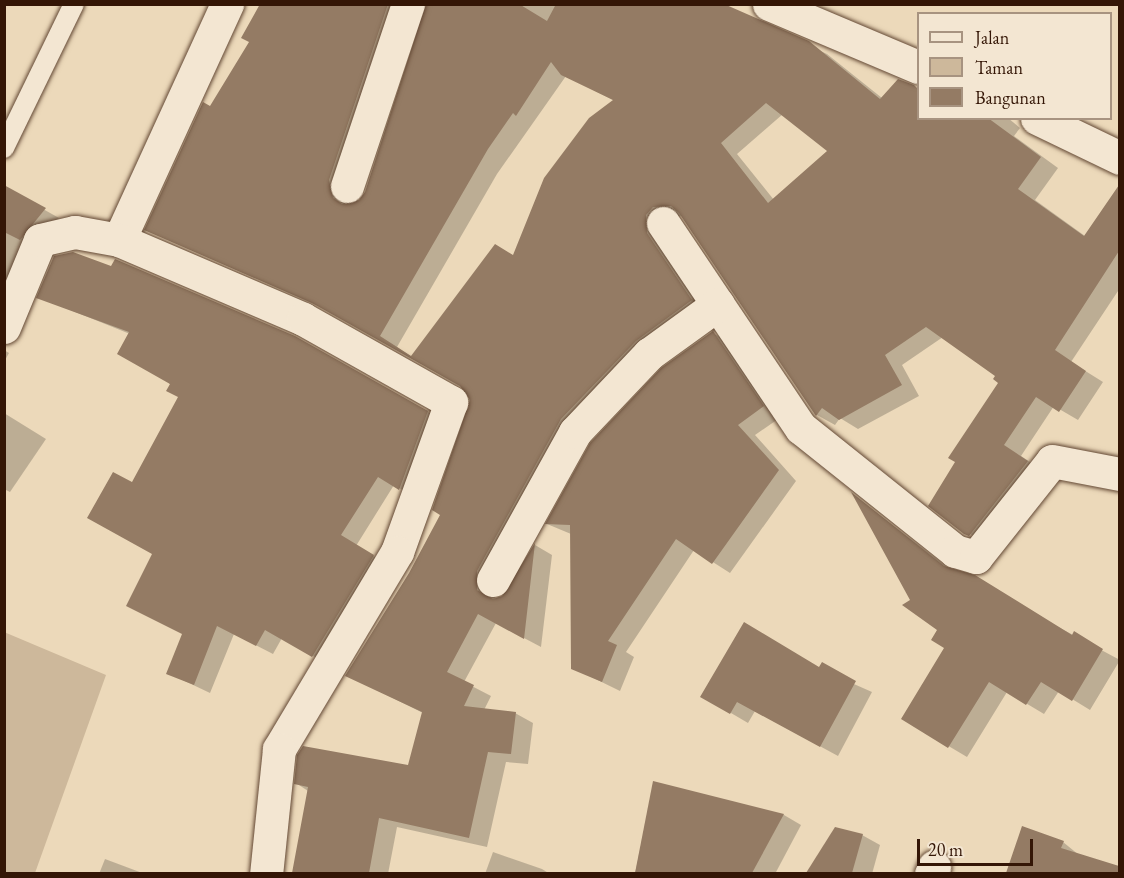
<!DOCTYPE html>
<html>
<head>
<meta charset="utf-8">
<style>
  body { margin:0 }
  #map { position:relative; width:1124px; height:878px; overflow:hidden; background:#ecd9ba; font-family:"EB Garamond",serif }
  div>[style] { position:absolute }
  .green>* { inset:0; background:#cdb89b }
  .shadow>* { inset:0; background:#0003 }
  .building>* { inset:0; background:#947b64 }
  .roads { filter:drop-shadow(0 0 2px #624733) drop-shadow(0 0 2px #624733) }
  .service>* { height:20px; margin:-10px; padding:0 10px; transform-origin:10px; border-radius:10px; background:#f3e6d2 }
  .minor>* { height:33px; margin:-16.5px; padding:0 16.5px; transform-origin:16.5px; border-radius:16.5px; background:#f3e6d2 }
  span { translate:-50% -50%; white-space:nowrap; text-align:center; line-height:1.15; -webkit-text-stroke:4.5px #f3e6d2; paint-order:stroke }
  .frame { position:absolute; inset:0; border:6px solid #341606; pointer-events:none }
  .legend { position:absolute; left:917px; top:12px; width:195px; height:108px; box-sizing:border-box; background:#f3e6d2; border:2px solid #a79380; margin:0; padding:8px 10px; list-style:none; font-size:18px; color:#341606 }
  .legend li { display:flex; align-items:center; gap:12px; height:30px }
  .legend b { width:30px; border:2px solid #a79380 }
  .scale { position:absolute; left:917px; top:839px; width:116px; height:27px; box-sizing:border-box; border:3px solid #341606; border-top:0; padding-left:8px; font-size:18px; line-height:21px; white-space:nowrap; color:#341606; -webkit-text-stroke:4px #f3e6d2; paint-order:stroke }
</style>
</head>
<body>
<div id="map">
  <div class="green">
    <div style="clip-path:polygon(4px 632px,106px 675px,35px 873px,5px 873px)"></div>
  </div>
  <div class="shadow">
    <div style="clip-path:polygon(evenodd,301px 4px,412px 4px,346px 200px,349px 204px,360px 202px,366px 193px,427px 4px,720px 4px,827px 54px,882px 98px,914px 86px,918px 89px,918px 118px,1008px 118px,1020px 128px,1014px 136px,1058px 168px,1035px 200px,1085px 236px,1120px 188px,1120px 288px,1071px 362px,1103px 382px,1078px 420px,1054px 406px,1021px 456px,1045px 472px,987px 544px,970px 534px,1001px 383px,997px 376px,943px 337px,902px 365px,919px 396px,858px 429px,840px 418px,835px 425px,817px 415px,683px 216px,671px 217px,709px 310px,579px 429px,494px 581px,495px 600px,503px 598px,535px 545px,552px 555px,541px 647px,496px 623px,464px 682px,491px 696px,484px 710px,515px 713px,533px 723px,528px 764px,506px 762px,487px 847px,397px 827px,388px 874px,293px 874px,308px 791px,296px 783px,409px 767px,423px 713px,347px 675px,411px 574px,442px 514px,470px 409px,468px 391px,332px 312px,146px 230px,211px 108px,301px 4px,566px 76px,615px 101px,514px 257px,412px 357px,397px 347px,497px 174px,566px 76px,301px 4px,783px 114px,829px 151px,774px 200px,737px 154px,783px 114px)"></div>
    <div style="clip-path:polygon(4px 187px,59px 218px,4px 287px)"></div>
    <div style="clip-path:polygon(38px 297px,294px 337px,444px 421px,416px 498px,394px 485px,356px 546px,389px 565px,329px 665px,282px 638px,273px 654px,234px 634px,210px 693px,168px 673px,184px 635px,133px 484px,180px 397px,130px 334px)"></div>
    <div style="clip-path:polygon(713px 333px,731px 343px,781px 417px,755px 435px,796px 481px,730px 573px,694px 550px,626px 652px,634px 657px,620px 691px,573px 668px,571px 534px,547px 524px)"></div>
    <div style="clip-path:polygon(4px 350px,9px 353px,4px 362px)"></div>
    <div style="clip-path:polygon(4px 413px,46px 439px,10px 492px,4px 489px)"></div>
    <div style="clip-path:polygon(855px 496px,951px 570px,1120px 660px,1090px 710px,1059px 691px,1044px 714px,1007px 692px,967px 757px,903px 719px,946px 648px,939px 630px,912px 601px)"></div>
    <div style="clip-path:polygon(820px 669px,872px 692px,838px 756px,755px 711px,748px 723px,702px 696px)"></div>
    <div style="clip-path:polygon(654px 783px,784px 815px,801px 825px,775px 874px,635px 874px)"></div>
    <div style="clip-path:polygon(836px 828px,862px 835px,880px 845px,872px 874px,808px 874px)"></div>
    <div style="clip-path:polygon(1023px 828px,1063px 842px,1079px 855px,1120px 868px,1120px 874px,1007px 874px)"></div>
    <div style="clip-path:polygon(493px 852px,542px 869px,550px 874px,485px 874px)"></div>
    <div style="clip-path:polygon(105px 859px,145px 874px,99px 874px)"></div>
  </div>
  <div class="building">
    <div style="clip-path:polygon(evenodd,260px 4px,388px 4px,329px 180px,333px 198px,342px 204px,359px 200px,365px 192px,426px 4px,519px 4px,547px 21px,556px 4px,724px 4px,809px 41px,880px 99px,898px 79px,914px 85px,918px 89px,918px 118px,988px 118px,1041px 157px,1018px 189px,1084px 236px,1119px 185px,1119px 251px,1055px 350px,1086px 371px,1059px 412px,1036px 397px,1004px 445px,1028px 461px,969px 536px,964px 534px,928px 506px,955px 462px,948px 458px,998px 383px,993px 379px,995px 376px,926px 327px,885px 355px,902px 385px,839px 420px,822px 408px,816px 416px,679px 213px,671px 206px,653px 207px,646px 215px,647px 233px,692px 300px,636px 341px,561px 419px,477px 571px,477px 590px,493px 599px,502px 596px,535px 543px,524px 639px,478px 614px,447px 672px,474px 685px,464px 706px,516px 712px,511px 754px,488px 752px,469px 838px,379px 818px,369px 873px,292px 873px,308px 787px,294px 784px,297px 755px,303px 746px,408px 765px,422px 712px,345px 676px,409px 573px,440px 515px,432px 510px,470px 400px,460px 386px,312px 303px,144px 230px,203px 102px,210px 106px,249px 42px,241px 38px,260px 4px,551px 62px,561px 75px,613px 100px,589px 118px,544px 178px,513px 255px,495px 244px,411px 356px,380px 336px,488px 149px,513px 113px,516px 116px,551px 62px,260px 4px,766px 103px,827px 151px,768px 203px,721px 143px,766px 103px)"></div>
    <div style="clip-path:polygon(4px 185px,46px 208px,20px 240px,4px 232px)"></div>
    <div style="clip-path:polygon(73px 252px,111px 266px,115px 259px,295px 336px,428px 411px,399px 490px,378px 477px,341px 535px,374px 555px,312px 657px,265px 630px,256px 646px,217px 626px,194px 685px,166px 674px,182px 634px,126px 606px,152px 554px,87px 518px,113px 472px,132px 482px,178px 397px,166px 391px,170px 384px,117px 354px,129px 332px,36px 298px,54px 256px)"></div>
    <div style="clip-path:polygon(713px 331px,764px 406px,738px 425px,779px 470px,712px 564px,676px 539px,608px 641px,617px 645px,602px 682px,571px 669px,570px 525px,545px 524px,590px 443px,661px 368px)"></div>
    <div style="clip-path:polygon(851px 492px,944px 566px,975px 575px,1072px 635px,1074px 631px,1103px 649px,1072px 701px,1041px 682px,1026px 705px,989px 682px,948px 748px,901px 719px,944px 648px,931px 640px,937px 630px,902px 605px,910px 600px)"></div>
    <div style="clip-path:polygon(744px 622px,819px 667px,822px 662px,856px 681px,820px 747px,737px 702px,730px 714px,700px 697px)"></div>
    <div style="clip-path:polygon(653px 781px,784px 814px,752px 873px,635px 873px)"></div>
    <div style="clip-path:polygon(1022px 826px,1064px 841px,1061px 848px,1119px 866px,1119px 873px,1006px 873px)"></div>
    <div style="clip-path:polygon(835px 827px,863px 834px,852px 873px,806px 873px)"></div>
  </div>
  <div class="roads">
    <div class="service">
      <div style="left:4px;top:148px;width:160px;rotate:-64.1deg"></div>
    </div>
    <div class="minor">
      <div style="left:769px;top:4px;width:162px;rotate:22.9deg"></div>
      <div style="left:1037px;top:118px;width:92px;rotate:25.7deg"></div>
      <div style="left:347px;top:186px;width:192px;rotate:-71.5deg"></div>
      <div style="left:663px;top:223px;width:247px;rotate:56.1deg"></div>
      <div style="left:801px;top:428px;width:197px;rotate:38.6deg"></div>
      <div style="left:955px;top:551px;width:22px;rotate:16deg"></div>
      <div style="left:976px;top:557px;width:122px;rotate:-51.6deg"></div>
      <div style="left:1052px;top:461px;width:69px;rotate:10.8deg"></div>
      <div style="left:119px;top:240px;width:260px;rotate:-65.4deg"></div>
      <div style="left:4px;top:327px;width:94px;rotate:-67.5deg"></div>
      <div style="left:40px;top:240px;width:36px;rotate:-13deg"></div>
      <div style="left:75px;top:232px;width:45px;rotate:10.3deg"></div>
      <div style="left:119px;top:240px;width:200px;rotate:23.2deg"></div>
      <div style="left:303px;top:319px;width:170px;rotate:29.3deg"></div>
      <div style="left:451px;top:402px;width:159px;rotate:109.8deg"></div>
      <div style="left:397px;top:552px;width:230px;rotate:120.9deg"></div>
      <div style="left:279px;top:749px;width:126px;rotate:95.9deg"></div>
      <div style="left:493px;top:580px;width:169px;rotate:-61deg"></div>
      <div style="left:575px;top:432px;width:108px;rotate:-46.5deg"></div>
      <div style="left:649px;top:354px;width:85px;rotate:-35.9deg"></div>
      <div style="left:931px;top:874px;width:8px;rotate:-67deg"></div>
    </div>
  </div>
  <div class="frame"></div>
  <ul class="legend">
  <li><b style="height:8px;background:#f3e6d2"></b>Jalan</li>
  <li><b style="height:16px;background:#cdb89b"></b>Taman</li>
  <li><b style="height:16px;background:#947b64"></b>Bangunan</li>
  </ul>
  <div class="scale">20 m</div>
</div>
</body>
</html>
